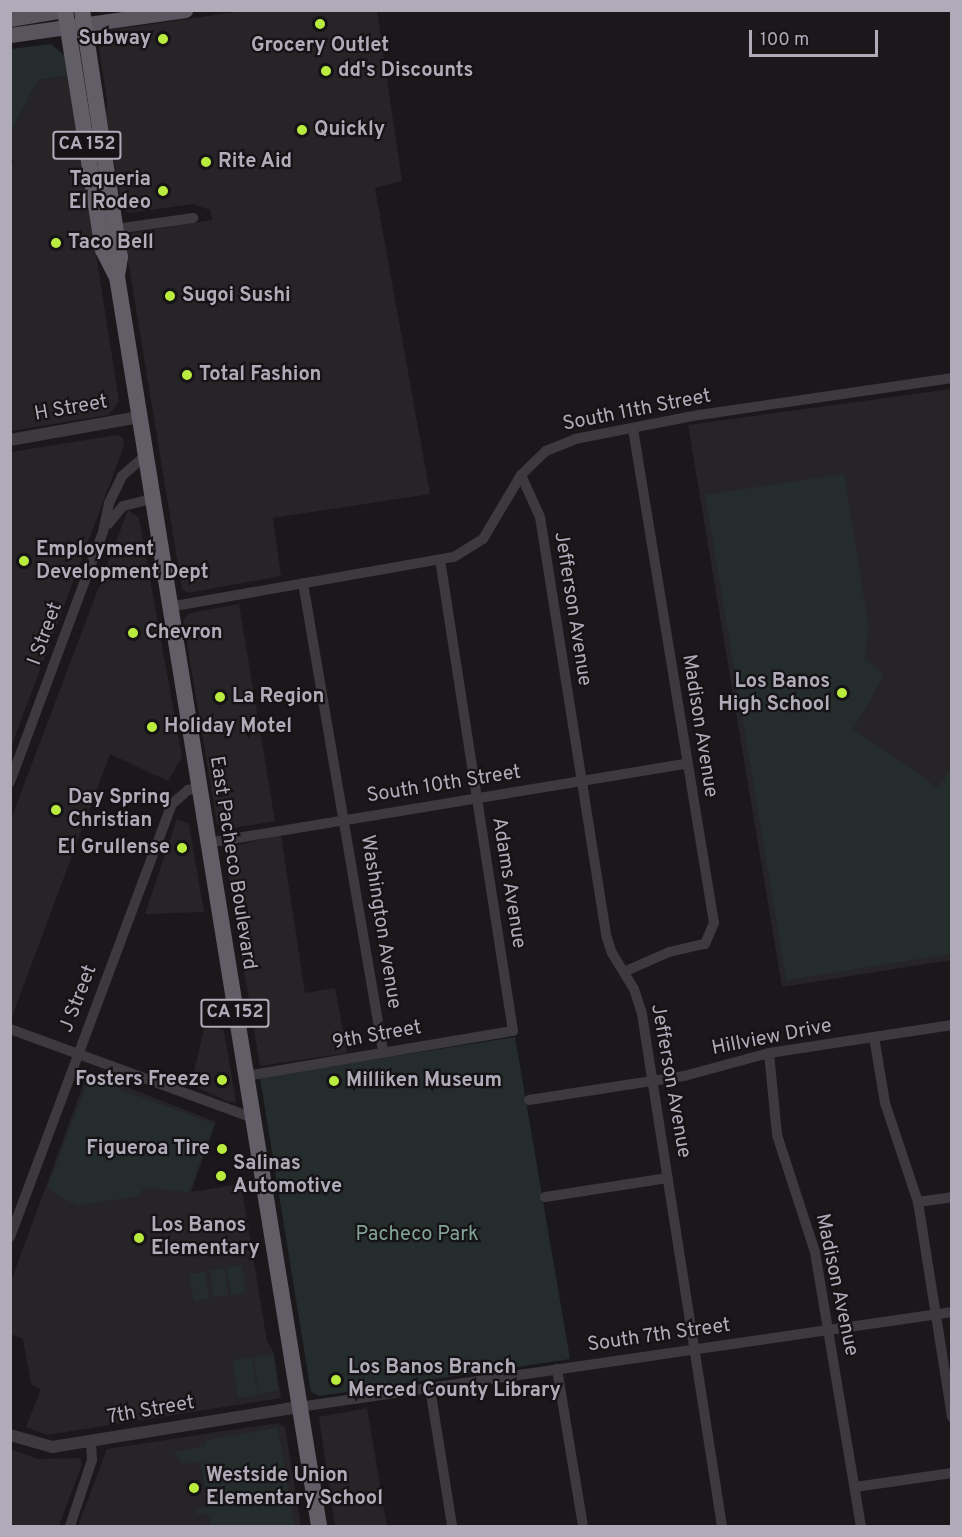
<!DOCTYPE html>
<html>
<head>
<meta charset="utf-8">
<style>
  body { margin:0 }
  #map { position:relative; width:962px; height:1537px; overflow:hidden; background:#1a181a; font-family:Overpass,sans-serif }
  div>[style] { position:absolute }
  .built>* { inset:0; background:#262427 }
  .green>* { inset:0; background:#242d2b }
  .minor>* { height:10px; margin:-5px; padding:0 5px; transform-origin:5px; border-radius:5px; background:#3c393f }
  .tertiary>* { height:12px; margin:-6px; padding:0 6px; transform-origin:6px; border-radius:6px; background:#3c393f }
  .primary>* { height:15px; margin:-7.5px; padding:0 7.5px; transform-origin:7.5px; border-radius:7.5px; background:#59555e }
  .trunk>* { height:16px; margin:-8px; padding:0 8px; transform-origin:8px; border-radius:8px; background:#615e67 }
  .dots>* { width:16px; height:16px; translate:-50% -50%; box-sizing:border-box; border:3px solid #151315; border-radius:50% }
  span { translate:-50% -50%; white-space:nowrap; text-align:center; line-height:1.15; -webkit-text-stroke:4.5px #151315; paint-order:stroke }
  .shield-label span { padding:2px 4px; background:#151315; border:2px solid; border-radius:4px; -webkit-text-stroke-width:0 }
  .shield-label { font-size:18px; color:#b0abb9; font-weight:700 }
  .poi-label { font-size:20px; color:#b0abb9; font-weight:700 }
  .right { translate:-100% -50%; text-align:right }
  .left { translate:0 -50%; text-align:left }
  .street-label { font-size:20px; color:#b0abb9 }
  .park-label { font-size:20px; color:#83a499 }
  .frame { position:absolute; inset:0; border:12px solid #b0abb9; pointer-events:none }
  .scale { position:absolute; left:749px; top:30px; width:129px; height:27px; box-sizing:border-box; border:3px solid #b0abb9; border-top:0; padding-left:8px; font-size:18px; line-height:21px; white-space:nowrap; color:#b0abb9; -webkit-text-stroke:4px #151315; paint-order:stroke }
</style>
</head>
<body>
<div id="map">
  <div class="built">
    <div style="clip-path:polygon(243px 11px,377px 11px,402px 181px,375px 188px,430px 494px,273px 518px,281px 576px,188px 593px,182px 589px,125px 242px,132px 233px,212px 220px,210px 210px,193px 204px,129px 213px,123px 209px,106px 116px,107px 100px,99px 47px,104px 35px,111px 30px)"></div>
    <div style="clip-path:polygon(68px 75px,119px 401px,109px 415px,11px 431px,10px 170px,14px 161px,11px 160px,11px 132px,38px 80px)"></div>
    <div style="clip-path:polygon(951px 389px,951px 960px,782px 987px,688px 425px)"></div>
    <div style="clip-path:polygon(117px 435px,123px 438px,124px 446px,11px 747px,11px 452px)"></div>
    <div style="clip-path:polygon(128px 510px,139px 518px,182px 757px,168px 781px,110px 754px,11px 1019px,11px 819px)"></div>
    <div style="clip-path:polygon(239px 604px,275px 821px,228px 829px,217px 824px,183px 619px,190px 613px)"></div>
    <div style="clip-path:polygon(177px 819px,189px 824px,204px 912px,145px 914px)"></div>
    <div style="clip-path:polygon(281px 835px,305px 993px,335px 988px,347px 1053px,260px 1066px,225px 856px,234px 846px)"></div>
    <div style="clip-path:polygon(219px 1028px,224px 1031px,236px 1102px,229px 1102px,191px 1085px,204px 1029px)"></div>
    <div style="clip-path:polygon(88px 1072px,216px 1122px,191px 1192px,241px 1184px,267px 1341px,274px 1353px,281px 1398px,47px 1435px,26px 1427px,41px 1389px,31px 1384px,23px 1339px,11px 1334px,10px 1284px)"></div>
    <div style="clip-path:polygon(367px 1408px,387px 1526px,335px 1526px,319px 1417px)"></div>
    <div style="clip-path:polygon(278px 1423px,285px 1427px,301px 1526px,78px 1526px,107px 1449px)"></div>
    <div style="clip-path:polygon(10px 1449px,38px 1459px,80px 1458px,82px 1464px,59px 1526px,11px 1526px)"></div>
  </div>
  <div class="green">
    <div style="clip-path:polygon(51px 44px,65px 56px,68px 75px,38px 80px,11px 132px,11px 49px)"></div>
    <div style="clip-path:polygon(844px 474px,868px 624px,865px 659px,884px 676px,853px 729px,938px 788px,951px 769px,951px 954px,786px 980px,705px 495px)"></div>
    <div style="clip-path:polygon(515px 1037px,570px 1359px,319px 1396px,311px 1392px,260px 1078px)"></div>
    <div style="clip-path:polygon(89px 1078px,214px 1124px,189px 1192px,153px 1188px,142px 1190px,140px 1196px,78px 1205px,58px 1196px,48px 1186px)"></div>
    <div style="clip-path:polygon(242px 1265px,246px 1292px,231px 1295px,226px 1268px)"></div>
    <div style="clip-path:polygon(224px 1268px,228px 1295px,214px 1297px,210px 1271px)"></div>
    <div style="clip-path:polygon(205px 1272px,209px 1298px,194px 1301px,189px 1274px)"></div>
    <div style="clip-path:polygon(273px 1354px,278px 1390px,259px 1394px,254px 1358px)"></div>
    <div style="clip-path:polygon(252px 1358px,258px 1395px,238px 1398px,233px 1360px)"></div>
    <div style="clip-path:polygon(278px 1428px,294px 1526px,209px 1526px,211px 1520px,205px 1513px,196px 1514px,195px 1510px,209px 1507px,200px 1462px,184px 1464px,174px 1452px,206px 1446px,206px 1440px)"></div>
  </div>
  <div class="minor">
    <div style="left:116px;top:229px;width:78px;rotate:-8.1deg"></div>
    <div style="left:521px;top:475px;width:46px;rotate:65.7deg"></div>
    <div style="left:540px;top:517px;width:423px;rotate:81deg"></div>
    <div style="left:606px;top:935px;width:19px;rotate:72deg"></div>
    <div style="left:612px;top:953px;width:42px;rotate:58.6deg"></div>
    <div style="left:634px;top:989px;width:26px;rotate:72deg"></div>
    <div style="left:642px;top:1014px;width:518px;rotate:81.12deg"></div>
    <div style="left:108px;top:524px;width:23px;rotate:-50deg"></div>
    <div style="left:123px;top:506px;width:30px;rotate:-14deg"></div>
    <div style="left:303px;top:583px;width:477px;rotate:80.3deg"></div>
    <div style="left:169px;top:607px;width:289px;rotate:-10deg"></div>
    <div style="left:454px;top:557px;width:34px;rotate:-32deg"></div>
    <div style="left:483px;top:539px;width:74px;rotate:-59.3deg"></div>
    <div style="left:521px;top:475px;width:35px;rotate:-44deg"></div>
    <div style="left:546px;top:451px;width:31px;rotate:-22deg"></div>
    <div style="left:575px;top:439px;width:126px;rotate:-11deg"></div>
    <div style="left:699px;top:415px;width:256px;rotate:-8.3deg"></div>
    <div style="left:10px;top:782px;width:267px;rotate:-69.6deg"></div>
    <div style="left:103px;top:532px;width:30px;rotate:-78deg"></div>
    <div style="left:109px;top:503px;width:30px;rotate:-64deg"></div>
    <div style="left:122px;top:476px;width:30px;rotate:-41deg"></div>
    <div style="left:207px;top:843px;width:485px;rotate:-9.4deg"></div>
    <div style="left:626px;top:971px;width:47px;rotate:-23.8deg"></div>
    <div style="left:669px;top:952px;width:37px;rotate:-13deg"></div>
    <div style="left:705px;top:944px;width:23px;rotate:-67deg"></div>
    <div style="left:714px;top:923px;width:501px;rotate:-99.31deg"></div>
    <div style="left:10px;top:1029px;width:259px;rotate:20.1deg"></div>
    <div style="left:874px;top:1037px;width:67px;rotate:80.5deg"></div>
    <div style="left:885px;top:1103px;width:104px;rotate:71.6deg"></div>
    <div style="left:918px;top:1202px;width:218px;rotate:81deg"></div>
    <div style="left:769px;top:1053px;width:82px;rotate:84.4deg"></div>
    <div style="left:777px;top:1135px;width:123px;rotate:72deg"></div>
    <div style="left:815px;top:1252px;width:278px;rotate:80.5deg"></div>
    <div style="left:246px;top:1076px;width:271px;rotate:-9.6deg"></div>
    <div style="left:513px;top:1031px;width:475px;rotate:-98.8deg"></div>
    <div style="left:529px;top:1100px;width:157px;rotate:-8.8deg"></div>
    <div style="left:684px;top:1076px;width:88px;rotate:-15.1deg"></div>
    <div style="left:769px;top:1053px;width:185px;rotate:-8.7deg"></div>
    <div style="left:545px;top:1197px;width:124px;rotate:-8.8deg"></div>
    <div style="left:918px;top:1202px;width:34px;rotate:-8deg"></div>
    <div style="left:10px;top:1237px;width:462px;rotate:-69.5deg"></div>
    <div style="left:172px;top:804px;width:21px;rotate:-41deg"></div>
    <div style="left:188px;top:790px;width:10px;rotate:-11deg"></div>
    <div style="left:557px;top:1369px;width:159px;rotate:80.6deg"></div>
    <div style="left:430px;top:1388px;width:140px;rotate:80.9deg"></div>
    <div style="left:299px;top:1407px;width:660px;rotate:-8.28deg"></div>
    <div style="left:855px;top:1487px;width:98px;rotate:-8.2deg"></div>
    <div style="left:70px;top:1526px;width:70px;rotate:-71.6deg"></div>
    <div style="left:92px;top:1460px;width:19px;rotate:-93deg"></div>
  </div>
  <div class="tertiary">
    <div style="left:10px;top:440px;width:131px;rotate:-10.1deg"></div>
    <div style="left:10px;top:1435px;width:44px;rotate:15.9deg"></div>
    <div style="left:52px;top:1447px;width:250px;rotate:-9.2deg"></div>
  </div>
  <div class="primary">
    <div style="left:10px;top:19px;width:54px;rotate:-9.6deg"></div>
    <div style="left:10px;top:35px;width:177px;rotate:-8.1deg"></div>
  </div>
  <div class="trunk">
    <div style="left:65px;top:10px;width:243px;rotate:81deg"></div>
    <div style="left:103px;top:250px;width:30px;rotate:63deg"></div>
    <div style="left:82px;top:10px;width:250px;rotate:81.3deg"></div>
    <div style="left:120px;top:257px;width:20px;rotate:99deg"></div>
    <div style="left:117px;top:277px;width:1265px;rotate:80.81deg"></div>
  </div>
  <div class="dots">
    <div style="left:320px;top:24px;background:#baeb3f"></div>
    <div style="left:163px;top:39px;background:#baeb3f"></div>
    <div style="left:326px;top:71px;background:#baeb3f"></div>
    <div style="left:302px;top:130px;background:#baeb3f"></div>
    <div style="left:206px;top:162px;background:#baeb3f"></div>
    <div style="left:163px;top:191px;background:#baeb3f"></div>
    <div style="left:56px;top:243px;background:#baeb3f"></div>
    <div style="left:170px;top:296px;background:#baeb3f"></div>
    <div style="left:187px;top:375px;background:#baeb3f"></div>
    <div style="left:24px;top:561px;background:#baeb3f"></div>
    <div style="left:133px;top:633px;background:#baeb3f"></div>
    <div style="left:842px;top:693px;background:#baeb3f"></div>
    <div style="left:220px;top:697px;background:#baeb3f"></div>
    <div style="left:152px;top:727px;background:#baeb3f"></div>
    <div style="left:56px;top:810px;background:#baeb3f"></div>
    <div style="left:182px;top:848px;background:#baeb3f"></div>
    <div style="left:222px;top:1080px;background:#baeb3f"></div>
    <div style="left:334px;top:1081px;background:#baeb3f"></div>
    <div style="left:222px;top:1149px;background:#baeb3f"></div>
    <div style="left:221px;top:1176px;background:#baeb3f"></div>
    <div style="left:139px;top:1238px;background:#baeb3f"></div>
    <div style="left:336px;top:1380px;background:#baeb3f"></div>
    <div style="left:194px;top:1488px;background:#baeb3f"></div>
  </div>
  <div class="shield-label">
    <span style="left:87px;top:145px">CA 152</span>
    <span style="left:235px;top:1013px">CA 152</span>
  </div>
  <div class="poi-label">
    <span class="right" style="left:151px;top:39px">Subway</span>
    <span style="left:320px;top:46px">Grocery Outlet</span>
    <span class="left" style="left:338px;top:71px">dd's Discounts</span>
    <span class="left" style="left:314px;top:130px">Quickly</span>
    <span class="left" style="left:218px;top:162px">Rite Aid</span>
    <span class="right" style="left:151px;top:192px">Taqueria<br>El Rodeo</span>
    <span class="left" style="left:68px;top:243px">Taco Bell</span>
    <span class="left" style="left:182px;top:296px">Sugoi Sushi</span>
    <span class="left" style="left:199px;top:375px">Total Fashion</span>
    <span class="left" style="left:36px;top:562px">Employment<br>Development Dept</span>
    <span class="left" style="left:145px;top:633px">Chevron</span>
    <span class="right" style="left:830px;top:694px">Los Banos<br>High School</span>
    <span class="left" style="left:232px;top:697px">La Region</span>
    <span class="left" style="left:164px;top:727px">Holiday Motel</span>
    <span class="left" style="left:68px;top:810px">Day Spring<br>Christian</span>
    <span class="right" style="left:170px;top:848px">El Grullense</span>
    <span class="right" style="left:210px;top:1080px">Fosters Freeze</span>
    <span class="left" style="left:346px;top:1081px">Milliken Museum</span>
    <span class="right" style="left:210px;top:1149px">Figueroa Tire</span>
    <span class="left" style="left:233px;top:1176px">Salinas<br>Automotive</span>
    <span class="left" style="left:151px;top:1238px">Los Banos<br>Elementary</span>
    <span class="left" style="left:348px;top:1380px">Los Banos Branch<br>Merced County Library</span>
    <span class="left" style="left:206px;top:1488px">Westside Union<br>Elementary School</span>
  </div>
  <div class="street-label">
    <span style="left:71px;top:409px;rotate:-10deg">H Street</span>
    <span style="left:637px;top:411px;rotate:-11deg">South 11th Street</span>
    <span style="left:572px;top:609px;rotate:81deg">Jefferson Avenue</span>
    <span style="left:46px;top:634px;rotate:-70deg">I Street</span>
    <span style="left:699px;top:726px;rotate:81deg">Madison Avenue</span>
    <span style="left:444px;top:785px;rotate:-9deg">South 10th Street</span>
    <span style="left:232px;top:863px;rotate:81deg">East Pacheco Boulevard</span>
    <span style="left:508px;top:883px;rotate:81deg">Adams Avenue</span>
    <span style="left:380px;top:922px;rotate:81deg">Washington Avenue</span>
    <span style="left:79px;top:999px;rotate:-69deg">J Street</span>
    <span style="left:377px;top:1036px;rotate:-10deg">9th Street</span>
    <span style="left:772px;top:1038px;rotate:-11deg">Hillview Drive</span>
    <span style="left:670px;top:1081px;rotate:80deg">Jefferson Avenue</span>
    <span style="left:836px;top:1285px;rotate:78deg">Madison Avenue</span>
    <span style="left:659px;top:1336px;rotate:-8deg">South 7th Street</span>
    <span style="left:151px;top:1411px;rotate:-10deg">7th Street</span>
  </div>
  <div class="park-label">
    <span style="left:417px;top:1235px">Pacheco Park</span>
  </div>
  <div class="frame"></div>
  <div class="scale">100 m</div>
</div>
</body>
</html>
